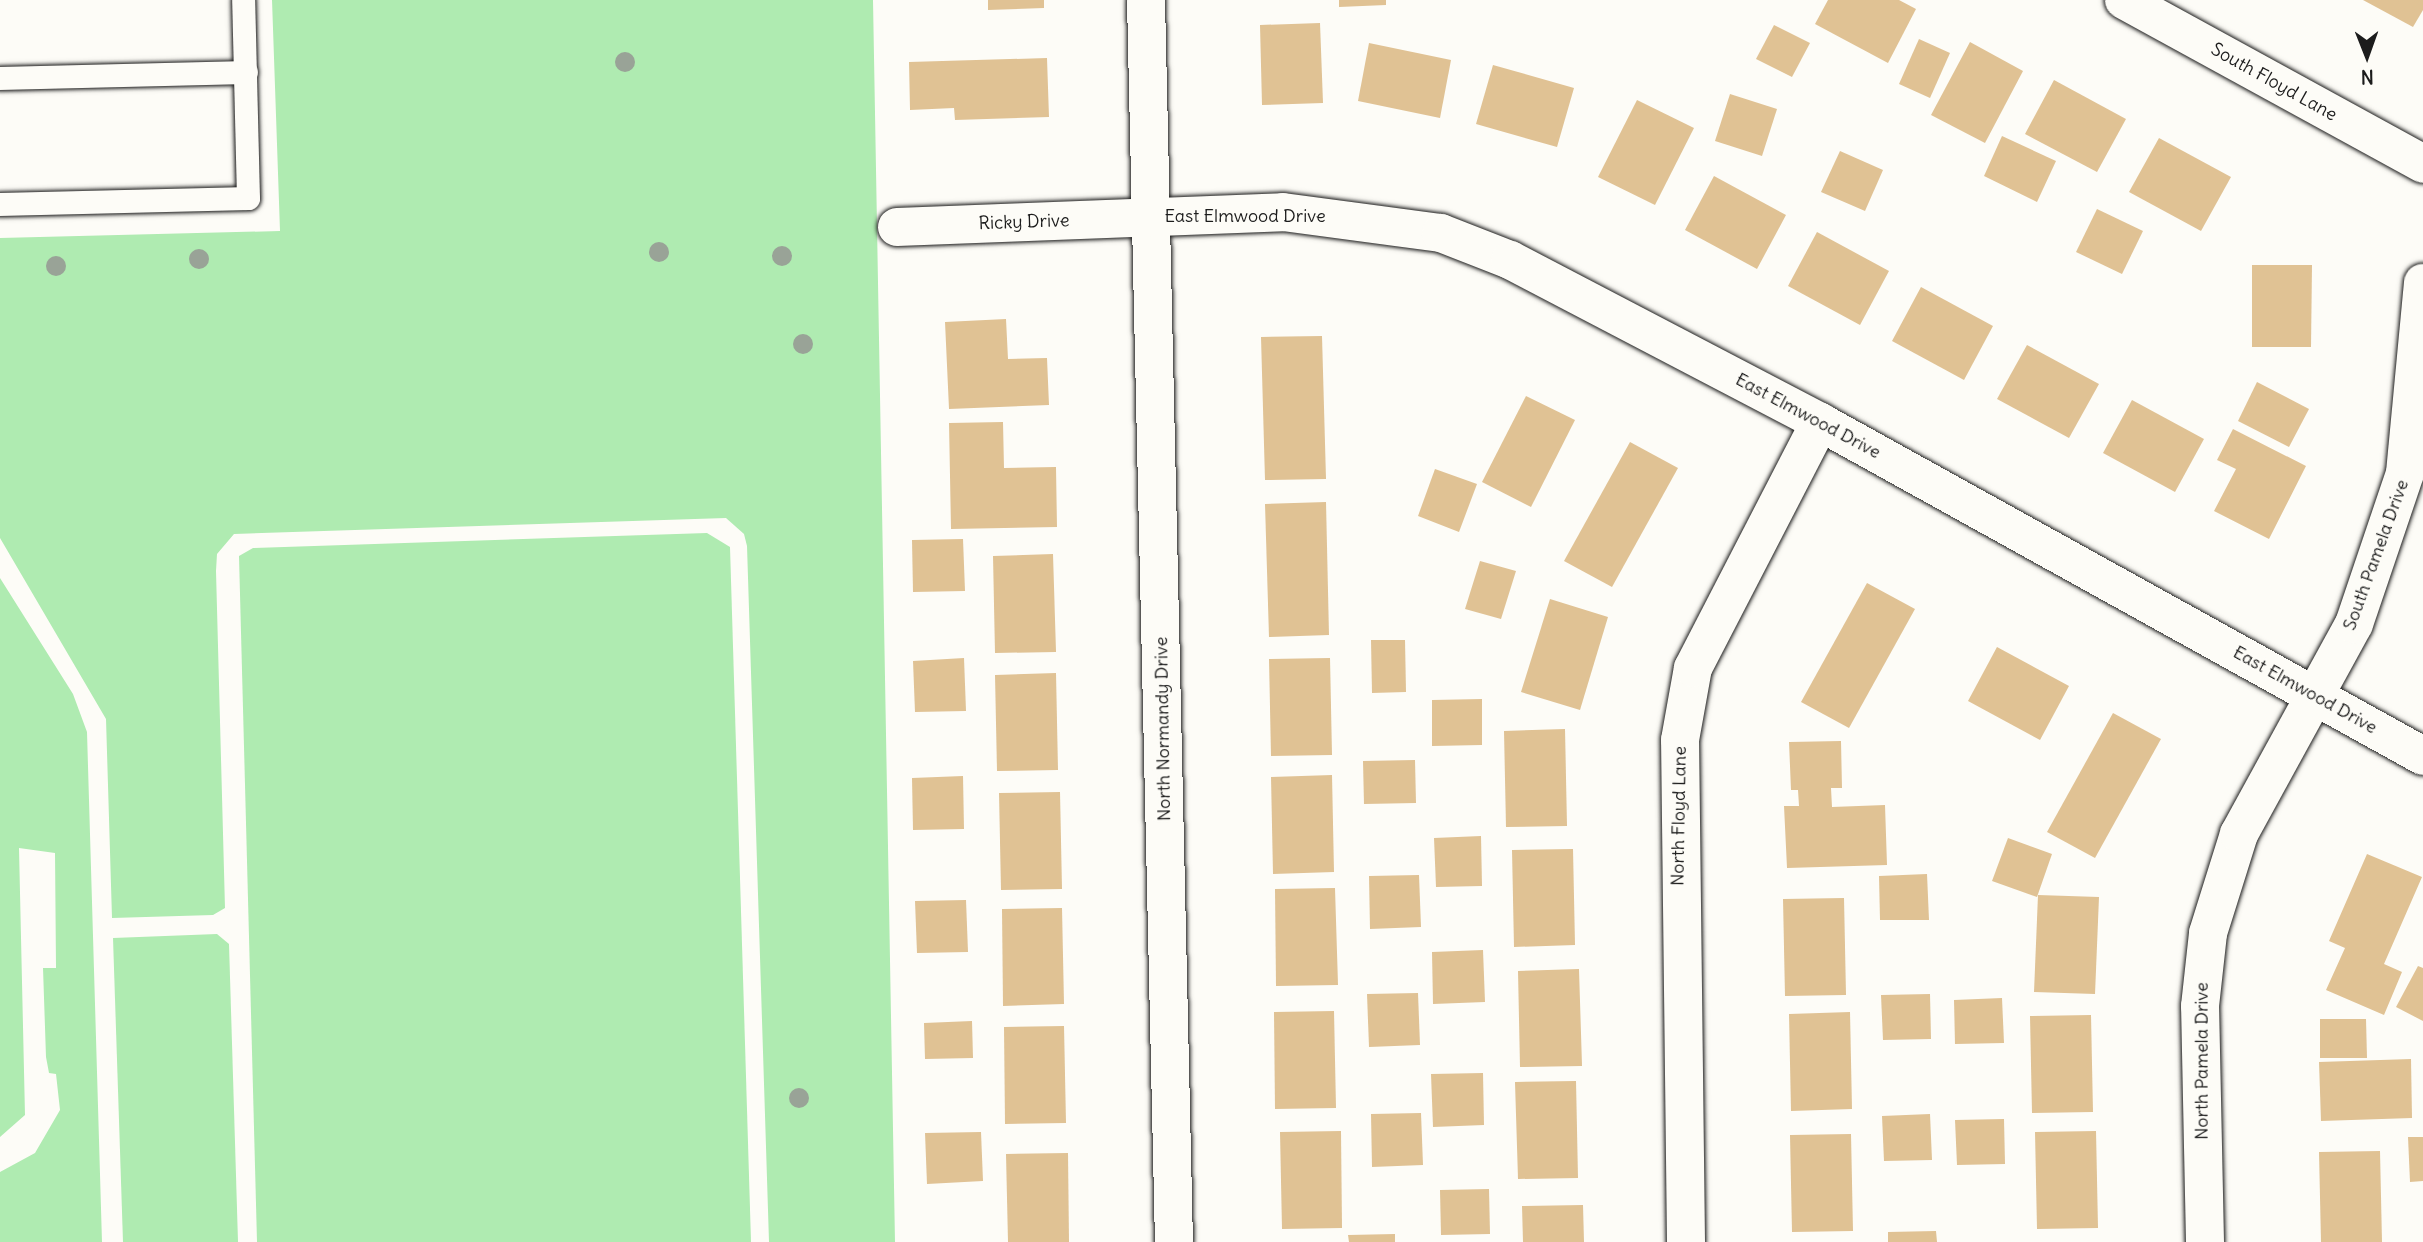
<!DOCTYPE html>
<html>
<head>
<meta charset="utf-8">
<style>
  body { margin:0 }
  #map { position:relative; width:2423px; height:1242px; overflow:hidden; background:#fdfcf7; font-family:Delius,sans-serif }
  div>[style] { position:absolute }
  .green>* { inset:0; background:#afebb1 }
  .building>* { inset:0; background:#e0c294 }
  .roads { filter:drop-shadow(0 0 2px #1c1c1c) drop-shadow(0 0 2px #1c1c1c) }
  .service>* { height:23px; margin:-11.5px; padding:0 11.5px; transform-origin:11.5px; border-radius:11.5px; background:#fdfcf7 }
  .minor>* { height:38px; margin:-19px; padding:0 19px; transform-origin:19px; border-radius:19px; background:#fdfcf7 }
  .trees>* { width:20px; height:20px; margin:-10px; border-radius:50%; background:#99a397 }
  span { translate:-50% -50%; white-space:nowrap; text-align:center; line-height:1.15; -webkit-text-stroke:5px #fdfcf7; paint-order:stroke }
  .street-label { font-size:18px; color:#1c1c1c }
  .north { position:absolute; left:2332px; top:21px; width:70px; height:70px; -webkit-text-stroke:5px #fdfcf7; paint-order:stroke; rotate:179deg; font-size:19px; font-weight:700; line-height:28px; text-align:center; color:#1c1c1c }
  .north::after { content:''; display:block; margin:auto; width:24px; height:32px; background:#1c1c1c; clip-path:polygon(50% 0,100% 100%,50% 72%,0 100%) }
</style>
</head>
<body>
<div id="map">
  <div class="green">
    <div style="clip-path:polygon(272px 0,873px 0,895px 1242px,769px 1242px,747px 546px,744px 534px,726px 518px,234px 534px,217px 554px,216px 571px,225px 908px,213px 915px,112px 918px,106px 719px,0 538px,0 238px,280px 231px)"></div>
    <div style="clip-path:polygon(707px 533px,730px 547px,751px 1242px,257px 1242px,239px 556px,253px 548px)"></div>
    <div style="clip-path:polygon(0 578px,73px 694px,87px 732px,102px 1242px,0 1242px,0 1172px,35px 1153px,60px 1110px,56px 1074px,49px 1073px,46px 1057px,43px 968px,56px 968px,55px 853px,19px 848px,25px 1115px,0 1137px)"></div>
    <div style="clip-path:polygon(217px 934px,229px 944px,238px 1242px,123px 1242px,113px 938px)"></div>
  </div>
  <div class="building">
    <div style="clip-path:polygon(988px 0,1044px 0,1044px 8px,988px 10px)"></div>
    <div style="clip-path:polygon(1339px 0,1386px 0,1386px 5px,1339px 7px)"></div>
    <div style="clip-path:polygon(1828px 0,1899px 0,1916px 9px,1888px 63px,1815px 24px)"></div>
    <div style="clip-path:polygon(2363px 0,2423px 0,2423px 10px,2413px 27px)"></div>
    <div style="clip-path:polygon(1320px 23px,1323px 103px,1262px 105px,1260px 25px)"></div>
    <div style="clip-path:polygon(1774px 25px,1810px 43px,1792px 77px,1756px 59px)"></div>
    <div style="clip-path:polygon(1919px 39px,1950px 53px,1930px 98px,1899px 84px)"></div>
    <div style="clip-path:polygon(1970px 42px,2023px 71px,1985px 143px,1931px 115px)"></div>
    <div style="clip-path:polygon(1369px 43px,1451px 60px,1440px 118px,1358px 101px)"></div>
    <div style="clip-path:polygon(1047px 58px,1049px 117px,955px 120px,954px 108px,910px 110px,909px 62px)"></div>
    <div style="clip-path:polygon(1493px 65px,1574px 88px,1557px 147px,1476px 124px)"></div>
    <div style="clip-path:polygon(2054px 80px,2126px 119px,2097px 172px,2025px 134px)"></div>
    <div style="clip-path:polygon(1730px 94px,1777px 109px,1762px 156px,1715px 141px)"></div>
    <div style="clip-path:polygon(1637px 100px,1694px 128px,1655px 205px,1598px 177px)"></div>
    <div style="clip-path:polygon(2002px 136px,2056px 161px,2037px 202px,1984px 176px)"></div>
    <div style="clip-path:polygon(2159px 138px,2231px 177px,2201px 231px,2129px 192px)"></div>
    <div style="clip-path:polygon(1840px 151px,1883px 170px,1865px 211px,1821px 192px)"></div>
    <div style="clip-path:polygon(1714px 176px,1786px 215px,1757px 269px,1685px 230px)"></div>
    <div style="clip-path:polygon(2097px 209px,2143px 231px,2122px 274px,2076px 252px)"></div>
    <div style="clip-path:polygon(1817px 232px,1889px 271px,1860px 325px,1788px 286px)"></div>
    <div style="clip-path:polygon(2252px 265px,2312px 265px,2311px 347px,2252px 347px)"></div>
    <div style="clip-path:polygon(1921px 287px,1993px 326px,1964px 380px,1892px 341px)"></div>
    <div style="clip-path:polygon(1006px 319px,1008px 359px,1047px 358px,1049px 405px,949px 409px,945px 322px)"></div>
    <div style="clip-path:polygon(1322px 336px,1326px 479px,1265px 480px,1261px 337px)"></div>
    <div style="clip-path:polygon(2027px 345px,2099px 384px,2069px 438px,1997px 399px)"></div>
    <div style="clip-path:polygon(2257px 382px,2309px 409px,2289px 447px,2238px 421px)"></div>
    <div style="clip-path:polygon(1526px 396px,1575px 420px,1531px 507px,1482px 482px)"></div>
    <div style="clip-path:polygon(2132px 400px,2204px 439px,2175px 492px,2103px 453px)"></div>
    <div style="clip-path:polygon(1003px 422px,1004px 468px,1056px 467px,1057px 527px,951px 529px,949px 423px)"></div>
    <div style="clip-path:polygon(2233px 429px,2306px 466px,2269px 539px,2214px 511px,2236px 469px,2217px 460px)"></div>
    <div style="clip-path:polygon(1630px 442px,1678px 468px,1612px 587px,1564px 561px)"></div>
    <div style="clip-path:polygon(1435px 469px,1477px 484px,1459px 532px,1418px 516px)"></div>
    <div style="clip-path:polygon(1326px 502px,1329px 635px,1269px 637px,1265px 504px)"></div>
    <div style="clip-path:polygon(963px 539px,965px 591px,913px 592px,912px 540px)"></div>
    <div style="clip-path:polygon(1053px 554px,1056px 652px,995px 653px,993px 556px)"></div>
    <div style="clip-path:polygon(1480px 561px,1516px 571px,1501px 619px,1465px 609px)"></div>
    <div style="clip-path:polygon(1867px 583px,1915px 609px,1849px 728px,1801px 702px)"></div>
    <div style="clip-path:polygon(1550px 599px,1608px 617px,1580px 710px,1521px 692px)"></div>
    <div style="clip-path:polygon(1371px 640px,1405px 640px,1406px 692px,1372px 693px)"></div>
    <div style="clip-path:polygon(1997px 647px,2069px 686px,2040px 740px,1968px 701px)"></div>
    <div style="clip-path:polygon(964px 658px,966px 711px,915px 712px,913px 661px)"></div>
    <div style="clip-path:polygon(1330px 658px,1332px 755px,1271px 756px,1269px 659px)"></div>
    <div style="clip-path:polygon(1056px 673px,1058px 770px,997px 771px,995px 675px)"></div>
    <div style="clip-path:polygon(1482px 699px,1482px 745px,1432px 746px,1432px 700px)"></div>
    <div style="clip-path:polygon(2113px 713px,2161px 739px,2095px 858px,2047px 832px)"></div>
    <div style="clip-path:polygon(1565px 729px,1567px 826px,1506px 827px,1504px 731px)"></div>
    <div style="clip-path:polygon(1841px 741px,1842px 788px,1831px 788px,1832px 807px,1885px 805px,1887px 865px,1787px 868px,1784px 806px,1799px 806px,1798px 790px,1791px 790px,1789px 742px)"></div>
    <div style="clip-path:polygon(1415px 760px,1416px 803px,1364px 804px,1363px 761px)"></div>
    <div style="clip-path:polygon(1332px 775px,1334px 872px,1273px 874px,1271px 777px)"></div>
    <div style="clip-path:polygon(963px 776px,964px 829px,913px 830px,912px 778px)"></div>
    <div style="clip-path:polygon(1060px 792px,1062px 889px,1001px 890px,999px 793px)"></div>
    <div style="clip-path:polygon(1481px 836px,1482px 886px,1436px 887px,1434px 838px)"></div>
    <div style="clip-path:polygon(2008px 838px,2052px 854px,2037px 897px,1992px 881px)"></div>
    <div style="clip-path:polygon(1573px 849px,1575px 945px,1514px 947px,1512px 850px)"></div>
    <div style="clip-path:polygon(2367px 854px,2422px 877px,2384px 964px,2402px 972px,2384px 1015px,2326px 990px,2345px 948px,2329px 941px)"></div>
    <div style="clip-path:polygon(1927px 874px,1929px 920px,1880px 920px,1879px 876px)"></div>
    <div style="clip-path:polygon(1419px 875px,1421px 927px,1370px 929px,1369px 876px)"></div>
    <div style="clip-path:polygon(1335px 888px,1338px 985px,1276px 986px,1275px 889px)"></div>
    <div style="clip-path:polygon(2038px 895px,2099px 897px,2095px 994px,2034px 992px)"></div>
    <div style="clip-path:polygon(1844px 898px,1846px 995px,1785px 996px,1783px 899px)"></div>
    <div style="clip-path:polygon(966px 900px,968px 952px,917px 953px,915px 901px)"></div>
    <div style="clip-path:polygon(1062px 908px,1064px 1004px,1003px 1006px,1002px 909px)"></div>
    <div style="clip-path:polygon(1483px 950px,1485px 1002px,1433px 1004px,1432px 952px)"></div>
    <div style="clip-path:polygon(2418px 966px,2423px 968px,2423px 1021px,2396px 1007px)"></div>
    <div style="clip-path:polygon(1579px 969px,1582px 1066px,1520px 1067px,1518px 971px)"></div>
    <div style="clip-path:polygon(1418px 993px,1420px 1045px,1369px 1047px,1367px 994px)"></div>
    <div style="clip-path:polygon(1930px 994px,1931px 1039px,1883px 1040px,1881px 995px)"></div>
    <div style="clip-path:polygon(2002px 998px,2004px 1043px,1955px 1044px,1954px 1000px)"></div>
    <div style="clip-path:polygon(1334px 1011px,1336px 1108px,1275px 1109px,1274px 1012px)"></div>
    <div style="clip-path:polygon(1850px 1012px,1852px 1109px,1791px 1111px,1789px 1014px)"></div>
    <div style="clip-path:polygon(2091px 1015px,2093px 1112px,2032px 1113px,2030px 1016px)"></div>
    <div style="clip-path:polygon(2320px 1019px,2366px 1019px,2367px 1058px,2320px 1058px)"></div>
    <div style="clip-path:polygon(972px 1021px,973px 1058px,925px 1059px,924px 1023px)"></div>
    <div style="clip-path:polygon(1064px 1026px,1066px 1123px,1005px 1124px,1004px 1027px)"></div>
    <div style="clip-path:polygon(2411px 1059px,2412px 1118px,2321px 1121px,2319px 1062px)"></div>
    <div style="clip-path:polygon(1483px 1073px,1484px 1125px,1433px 1127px,1431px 1074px)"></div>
    <div style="clip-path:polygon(1576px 1081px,1578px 1178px,1518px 1179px,1515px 1082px)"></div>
    <div style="clip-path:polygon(1421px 1113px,1423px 1165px,1372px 1167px,1371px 1114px)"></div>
    <div style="clip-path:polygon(1930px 1114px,1932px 1160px,1884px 1161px,1882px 1116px)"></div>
    <div style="clip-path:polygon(2004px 1119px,2005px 1164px,1957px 1165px,1955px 1120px)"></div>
    <div style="clip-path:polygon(1341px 1131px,1342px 1228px,1282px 1229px,1280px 1132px)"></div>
    <div style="clip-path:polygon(2096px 1131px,2098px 1228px,2037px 1229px,2035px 1132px)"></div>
    <div style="clip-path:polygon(981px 1132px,983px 1181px,927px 1184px,925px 1133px)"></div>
    <div style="clip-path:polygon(1851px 1134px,1853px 1231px,1792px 1232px,1790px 1135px)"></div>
    <div style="clip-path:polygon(2408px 1137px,2423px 1137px,2423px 1181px,2410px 1182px)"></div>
    <div style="clip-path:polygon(2380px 1151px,2382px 1242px,2321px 1242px,2319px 1152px)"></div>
    <div style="clip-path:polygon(1068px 1153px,1069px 1242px,1008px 1242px,1006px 1154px)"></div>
    <div style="clip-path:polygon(1489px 1189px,1490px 1234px,1441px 1235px,1440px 1190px)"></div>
    <div style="clip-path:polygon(1583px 1205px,1584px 1242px,1523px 1242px,1522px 1206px)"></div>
    <div style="clip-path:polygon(1936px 1231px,1937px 1242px,1888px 1242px,1888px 1232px)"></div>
    <div style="clip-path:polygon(1395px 1234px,1395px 1242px,1349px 1242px,1348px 1235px)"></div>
  </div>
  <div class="roads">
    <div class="service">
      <div style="left:0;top:78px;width:246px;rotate:-1.4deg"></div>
      <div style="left:0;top:204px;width:248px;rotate:-1.4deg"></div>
      <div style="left:248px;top:198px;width:198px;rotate:-91.4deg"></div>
    </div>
    <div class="minor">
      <div style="left:1146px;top:0;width:1242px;rotate:88.71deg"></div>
      <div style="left:2124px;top:0;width:341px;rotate:28.7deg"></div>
      <div style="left:897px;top:227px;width:386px;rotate:-2.2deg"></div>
      <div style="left:1283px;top:212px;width:159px;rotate:7.6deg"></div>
      <div style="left:1441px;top:233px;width:74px;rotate:21.4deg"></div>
      <div style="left:1510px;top:260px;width:350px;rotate:27.6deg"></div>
      <div style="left:1820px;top:422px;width:689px;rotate:28.98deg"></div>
      <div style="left:1686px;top:1242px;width:502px;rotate:-90.68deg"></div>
      <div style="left:1680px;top:740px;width:73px;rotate:-79.8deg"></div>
      <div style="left:1693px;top:668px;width:277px;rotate:-62.7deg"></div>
      <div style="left:2205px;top:1242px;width:236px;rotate:-91.2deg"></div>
      <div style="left:2200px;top:1006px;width:73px;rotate:-83.7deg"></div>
      <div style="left:2208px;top:933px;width:104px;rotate:-72.6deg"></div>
      <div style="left:2239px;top:834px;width:239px;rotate:-61.3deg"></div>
      <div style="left:2354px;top:624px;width:159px;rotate:-71.3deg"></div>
      <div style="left:2405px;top:473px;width:191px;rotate:-84.6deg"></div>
    </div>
  </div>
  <div class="trees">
    <div style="left:625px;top:62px"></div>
    <div style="left:659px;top:252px"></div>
    <div style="left:782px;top:256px"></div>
    <div style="left:199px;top:259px"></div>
    <div style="left:56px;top:266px"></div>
    <div style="left:803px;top:344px"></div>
    <div style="left:799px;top:1098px"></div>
  </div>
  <div class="street-label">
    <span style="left:2274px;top:82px;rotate:29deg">South Floyd Lane</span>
    <span style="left:1245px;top:216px">East Elmwood Drive</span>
    <span style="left:1024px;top:222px;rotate:-2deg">Ricky Drive</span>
    <span style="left:1808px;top:416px;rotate:28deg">East Elmwood Drive</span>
    <span style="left:2376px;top:555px;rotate:-70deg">South Pamela Drive</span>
    <span style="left:2305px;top:690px;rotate:29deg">East Elmwood Drive</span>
    <span style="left:1163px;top:729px;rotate:-91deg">North Normandy Drive</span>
    <span style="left:1679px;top:816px;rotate:-89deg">North Floyd Lane</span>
    <span style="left:2202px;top:1061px;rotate:-90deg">North Pamela Drive</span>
  </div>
  <div class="north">N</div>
</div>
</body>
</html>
